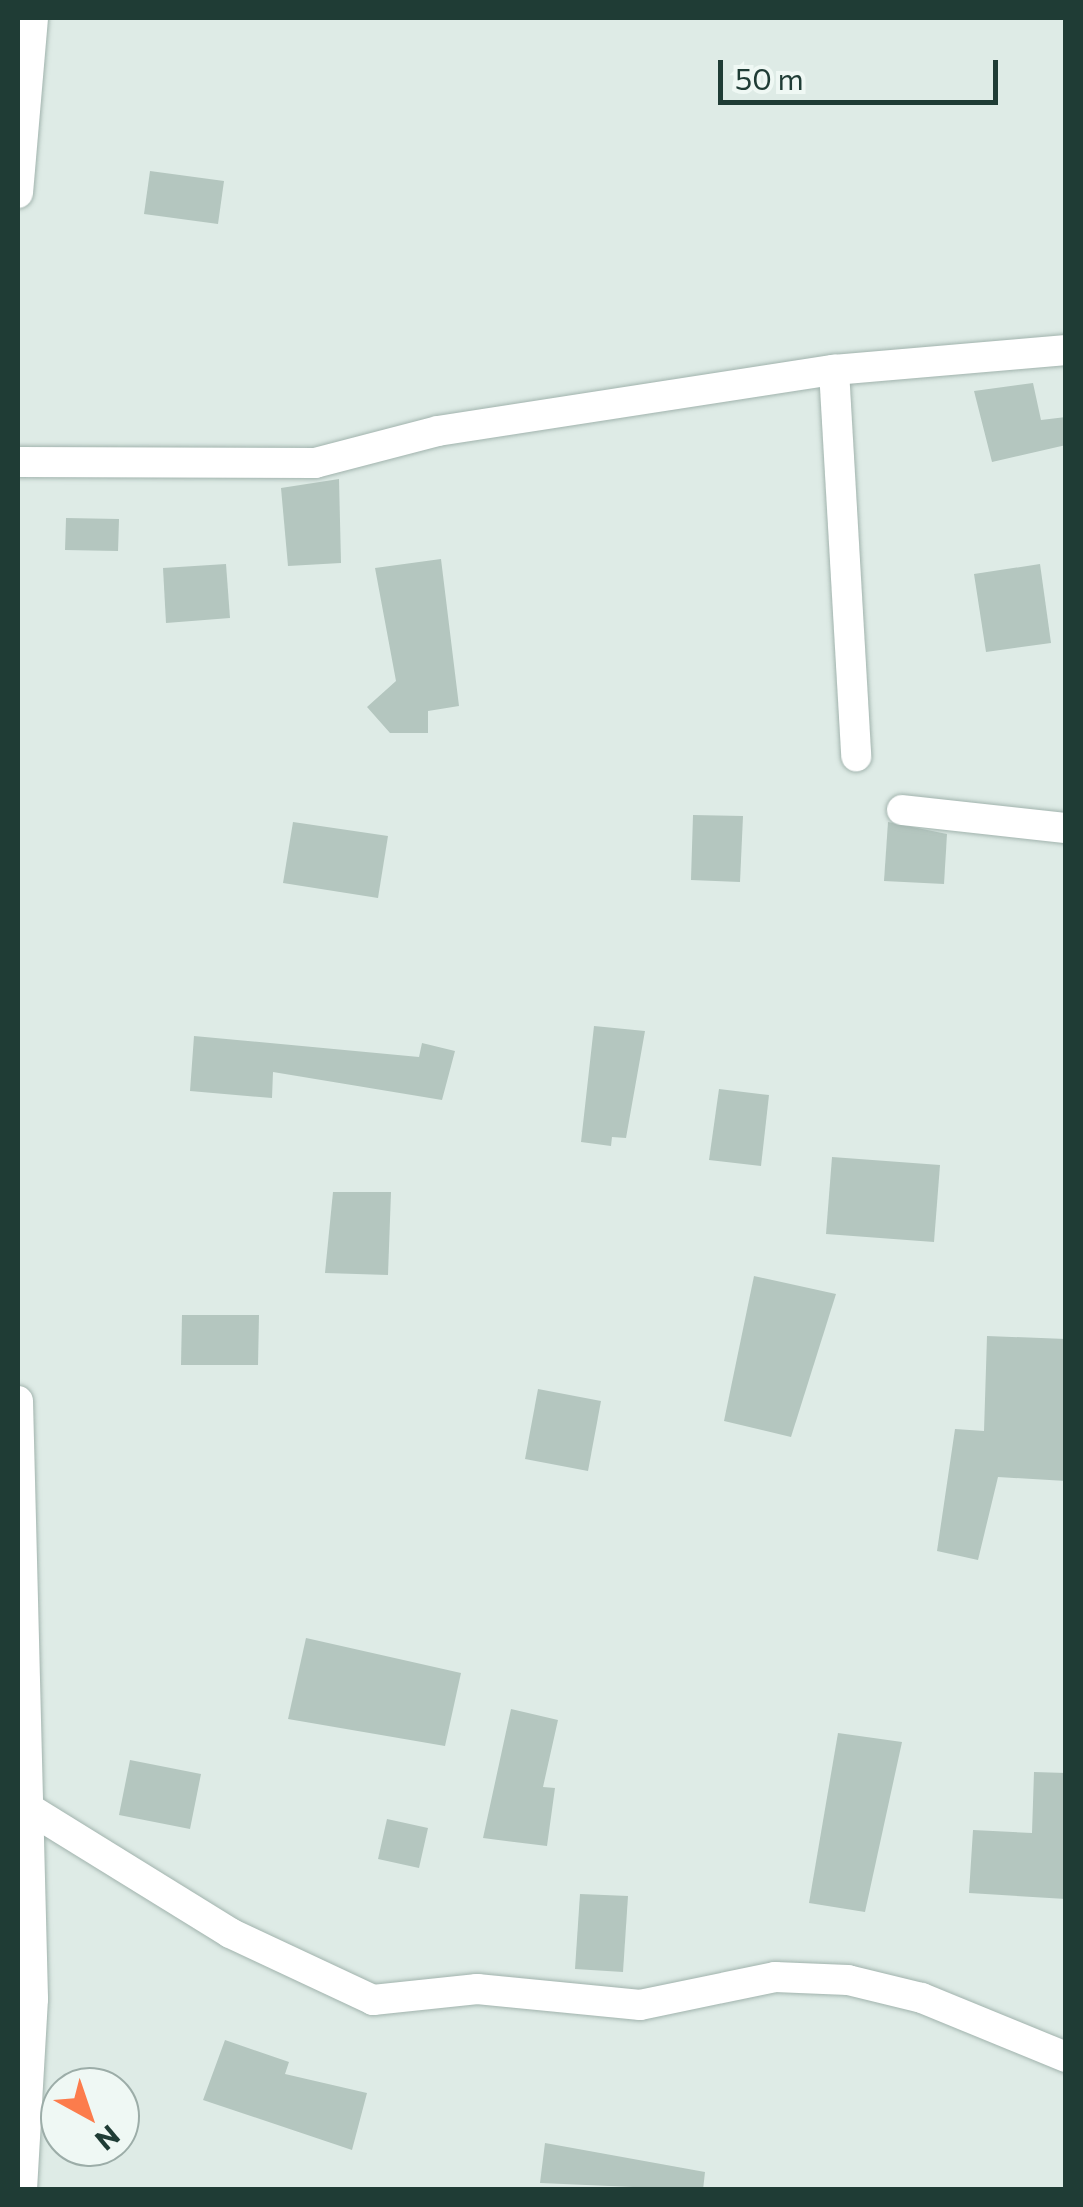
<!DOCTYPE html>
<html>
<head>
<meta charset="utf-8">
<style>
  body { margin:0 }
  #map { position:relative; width:1083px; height:2207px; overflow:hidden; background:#deebe6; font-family:Commissioner,sans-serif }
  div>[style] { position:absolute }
  .building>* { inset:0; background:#b4c6bf }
  .roads { filter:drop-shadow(0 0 2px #a1b3ad) drop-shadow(0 0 2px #a1b3ad) }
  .street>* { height:30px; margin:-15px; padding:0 15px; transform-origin:15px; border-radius:15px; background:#fff }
  .secondary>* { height:30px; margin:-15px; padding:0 15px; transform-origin:15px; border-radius:15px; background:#fff }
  span { translate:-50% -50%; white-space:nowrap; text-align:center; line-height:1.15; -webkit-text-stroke:9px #eff8f4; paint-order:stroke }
  .frame { position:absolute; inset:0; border:20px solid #1f3c35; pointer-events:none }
  .north { position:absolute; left:40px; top:2067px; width:100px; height:100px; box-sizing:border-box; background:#eff8f4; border:2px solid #9cada8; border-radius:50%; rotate:140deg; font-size:28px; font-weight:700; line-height:40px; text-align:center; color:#1f3c35 }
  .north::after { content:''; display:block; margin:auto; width:35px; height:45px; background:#fc7c4c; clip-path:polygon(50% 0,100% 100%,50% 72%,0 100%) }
  .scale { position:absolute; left:718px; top:60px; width:280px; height:45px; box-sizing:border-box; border:5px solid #1f3c35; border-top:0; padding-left:12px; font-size:30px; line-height:35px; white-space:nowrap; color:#1f3c35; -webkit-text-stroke:8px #eff8f4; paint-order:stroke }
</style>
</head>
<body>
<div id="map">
  <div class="building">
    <div style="clip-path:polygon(150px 171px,224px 181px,218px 224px,144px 214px)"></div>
    <div style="clip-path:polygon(1033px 383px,1041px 420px,1066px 417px,1066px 445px,992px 462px,974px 391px)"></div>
    <div style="clip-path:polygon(339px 479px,341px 563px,288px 566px,281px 488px)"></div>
    <div style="clip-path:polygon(66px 518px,119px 519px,118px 551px,65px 550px)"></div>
    <div style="clip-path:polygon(441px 559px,459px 706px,428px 711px,428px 733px,390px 733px,367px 707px,396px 681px,375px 568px)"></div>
    <div style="clip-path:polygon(226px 564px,230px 618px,166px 623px,163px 568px)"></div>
    <div style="clip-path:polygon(1040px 564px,1051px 643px,986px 652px,974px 574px)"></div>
    <div style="clip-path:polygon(693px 815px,743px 816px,740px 882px,691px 880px)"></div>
    <div style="clip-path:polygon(293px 822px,388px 836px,378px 898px,283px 883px)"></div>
    <div style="clip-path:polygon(888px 822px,947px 834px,944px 884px,884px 881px)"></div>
    <div style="clip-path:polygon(594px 1026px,645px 1031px,626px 1138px,612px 1137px,611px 1146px,581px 1142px)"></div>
    <div style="clip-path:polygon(194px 1036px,419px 1057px,422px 1043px,455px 1051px,442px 1100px,273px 1072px,272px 1098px,190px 1091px)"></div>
    <div style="clip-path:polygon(719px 1089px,769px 1095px,761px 1166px,709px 1160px)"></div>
    <div style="clip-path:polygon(832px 1157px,940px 1165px,934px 1242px,826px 1234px)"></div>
    <div style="clip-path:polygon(333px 1192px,391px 1192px,388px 1275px,325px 1273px)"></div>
    <div style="clip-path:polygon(754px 1276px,836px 1294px,791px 1437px,724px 1421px)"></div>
    <div style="clip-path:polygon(182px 1315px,259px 1315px,258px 1365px,181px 1365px)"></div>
    <div style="clip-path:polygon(987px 1336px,1066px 1339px,1066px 1481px,998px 1477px,978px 1560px,937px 1551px,955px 1429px,984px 1431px)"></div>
    <div style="clip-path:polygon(538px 1389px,601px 1401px,588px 1471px,525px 1459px)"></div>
    <div style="clip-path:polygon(306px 1638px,461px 1673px,445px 1746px,288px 1719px)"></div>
    <div style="clip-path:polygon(511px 1709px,558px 1720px,543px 1787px,555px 1788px,547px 1846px,483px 1838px)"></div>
    <div style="clip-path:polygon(838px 1733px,902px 1742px,865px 1912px,809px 1903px)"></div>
    <div style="clip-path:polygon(130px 1760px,201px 1774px,190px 1829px,119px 1815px)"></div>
    <div style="clip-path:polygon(1034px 1772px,1066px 1773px,1066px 1899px,969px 1893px,973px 1830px,1032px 1833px)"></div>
    <div style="clip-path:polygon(387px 1819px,428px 1828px,419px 1868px,378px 1859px)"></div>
    <div style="clip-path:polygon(580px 1894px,628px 1896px,623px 1972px,575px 1969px)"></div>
    <div style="clip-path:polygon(225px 2040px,289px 2062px,285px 2074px,367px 2093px,352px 2150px,203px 2100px)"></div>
    <div style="clip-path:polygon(545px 2143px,705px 2172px,703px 2190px,540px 2183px)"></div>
  </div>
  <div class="roads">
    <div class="street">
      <div style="left:834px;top:370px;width:387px;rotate:86.7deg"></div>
      <div style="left:18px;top:462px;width:297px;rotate:0.2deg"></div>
      <div style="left:315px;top:463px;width:127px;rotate:-14.6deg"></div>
      <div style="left:438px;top:431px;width:401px;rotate:-8.8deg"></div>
      <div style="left:834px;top:370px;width:233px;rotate:-4.9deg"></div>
      <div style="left:902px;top:810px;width:165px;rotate:6.3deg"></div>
      <div style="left:28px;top:1808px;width:238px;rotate:31.7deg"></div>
      <div style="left:230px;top:1933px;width:158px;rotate:25.1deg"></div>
      <div style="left:373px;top:2000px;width:105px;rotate:-6deg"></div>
      <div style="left:477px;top:1989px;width:164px;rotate:5.6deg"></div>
      <div style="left:640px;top:2005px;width:138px;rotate:-11.7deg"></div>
      <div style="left:775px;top:1977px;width:73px;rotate:2.4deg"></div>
      <div style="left:848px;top:1980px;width:76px;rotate:13.7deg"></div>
      <div style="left:922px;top:1998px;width:156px;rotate:22.3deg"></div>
    </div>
    <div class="secondary">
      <div style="left:18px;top:193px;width:176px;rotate:-85.1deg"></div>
      <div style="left:18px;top:1401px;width:598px;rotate:88.56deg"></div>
      <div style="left:33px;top:1999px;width:191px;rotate:93.3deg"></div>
    </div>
  </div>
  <div class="frame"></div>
  <div class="north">N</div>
  <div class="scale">50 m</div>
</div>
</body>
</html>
